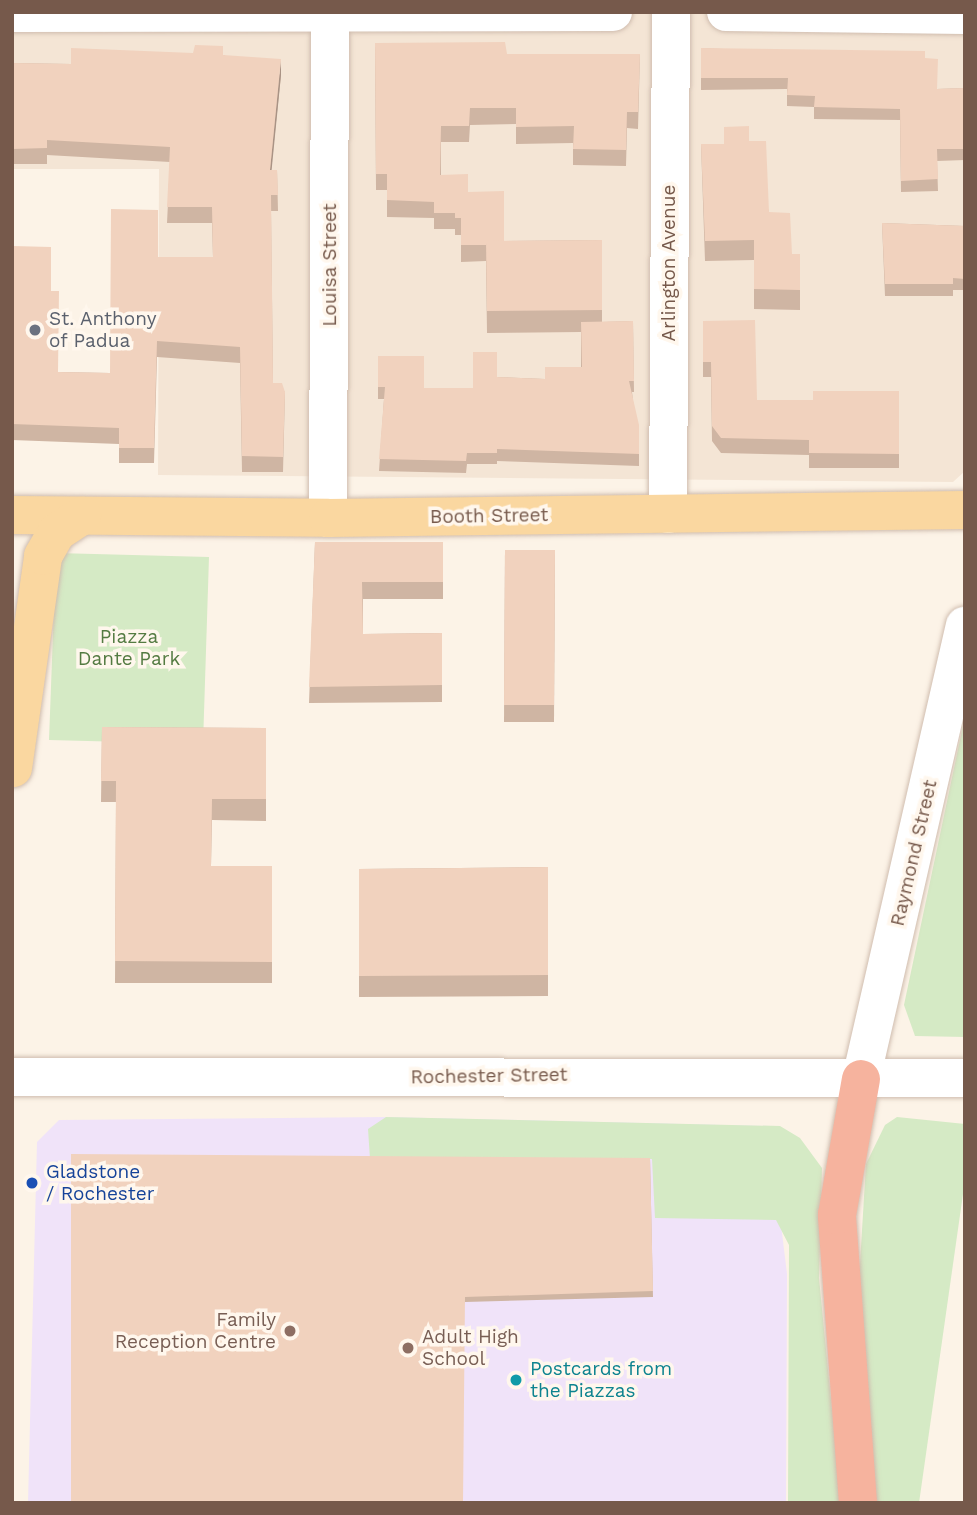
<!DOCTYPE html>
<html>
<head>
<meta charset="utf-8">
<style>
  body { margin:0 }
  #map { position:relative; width:977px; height:1515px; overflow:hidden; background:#fcf3e7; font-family:"Work Sans",sans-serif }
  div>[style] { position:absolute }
  .residential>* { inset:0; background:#f4e5d5 }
  .education>* { inset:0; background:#f0e3f9 }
  .green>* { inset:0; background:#d5eac5 }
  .roads { filter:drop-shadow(0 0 2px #d0bdaf) drop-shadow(0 0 2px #d0bdaf) }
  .minor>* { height:38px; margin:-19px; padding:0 19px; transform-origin:19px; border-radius:19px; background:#fff }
  .major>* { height:38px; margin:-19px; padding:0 19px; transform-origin:19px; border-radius:19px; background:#fad7a0 }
  .highway>* { height:38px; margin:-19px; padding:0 19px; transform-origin:19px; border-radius:19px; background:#f6b39e }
  .wall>* { inset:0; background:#cfb5a3 }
  .shaded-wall>* { inset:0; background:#a99385 }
  .building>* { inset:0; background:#f1d2be }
  .dots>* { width:19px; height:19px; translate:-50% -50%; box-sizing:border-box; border:4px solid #fff7ed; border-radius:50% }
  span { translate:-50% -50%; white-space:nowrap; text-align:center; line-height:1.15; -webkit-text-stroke:7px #fff7ed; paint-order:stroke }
  .street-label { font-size:19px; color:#76594b }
  .worship-label { font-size:19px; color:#5b616d }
  .left { translate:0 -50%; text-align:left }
  .park-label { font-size:19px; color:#547b42 }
  .transit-label { font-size:19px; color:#164399 }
  .education-label { font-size:19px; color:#785e54 }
  .right { translate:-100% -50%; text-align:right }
  .culture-label { font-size:19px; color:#0d838f }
  .frame { position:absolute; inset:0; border:14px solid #76594b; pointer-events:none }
</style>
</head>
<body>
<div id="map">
  <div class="residential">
    <div style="clip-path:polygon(12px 12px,965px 12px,965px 471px,953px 482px,158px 475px,159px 169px,12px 169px)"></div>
  </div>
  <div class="education">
    <div style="clip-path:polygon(386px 1117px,769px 1126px,787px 1274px,786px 1503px,28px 1503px,37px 1142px,59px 1120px)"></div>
  </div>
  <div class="green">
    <div style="clip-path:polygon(56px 553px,209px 557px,203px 744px,49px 740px)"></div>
    <div style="clip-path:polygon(965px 716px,965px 1037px,915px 1036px,904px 1005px)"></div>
    <div style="clip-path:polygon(386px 1117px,780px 1126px,800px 1138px,822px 1168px,819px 1278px,841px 1503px,788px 1503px,789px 1245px,776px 1220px,655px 1218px,652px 1159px,370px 1159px,368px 1129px)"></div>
    <div style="clip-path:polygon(897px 1117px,965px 1124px,965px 1180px,919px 1503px,876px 1503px,858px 1297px,866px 1164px,885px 1125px)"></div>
  </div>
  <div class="roads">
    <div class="minor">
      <div style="left:726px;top:12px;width:239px;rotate:0.7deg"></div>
      <div style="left:12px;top:13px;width:601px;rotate:-0.1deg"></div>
      <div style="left:668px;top:514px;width:502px;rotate:-89.66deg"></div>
      <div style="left:328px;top:518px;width:506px;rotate:-89.77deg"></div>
      <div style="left:12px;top:1077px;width:953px;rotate:0.06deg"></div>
      <div style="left:861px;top:1079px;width:465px;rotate:-77.1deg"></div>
    </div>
    <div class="major">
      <div style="left:12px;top:515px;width:316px;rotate:0.5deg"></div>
      <div style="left:328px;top:518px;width:637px;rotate:-0.72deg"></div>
      <div style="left:13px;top:768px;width:214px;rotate:-81.9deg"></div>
      <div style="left:43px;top:556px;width:28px;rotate:-60deg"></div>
      <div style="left:57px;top:532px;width:30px;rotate:-33deg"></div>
    </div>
    <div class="highway">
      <div style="left:858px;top:1503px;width:289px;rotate:-94.2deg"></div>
      <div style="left:837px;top:1215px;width:138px;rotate:-80deg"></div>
    </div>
  </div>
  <div class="wall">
    <div style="clip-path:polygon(375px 43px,507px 54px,640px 54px,638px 129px,627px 128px,626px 166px,573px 165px,573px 143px,516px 144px,516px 124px,470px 125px,469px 142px,441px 142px,441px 175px,468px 192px,504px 241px,602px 240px,602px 322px,633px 321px,634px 392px,632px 392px,639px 454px,639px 466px,497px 461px,497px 464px,467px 464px,466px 473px,379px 471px,384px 399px,378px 399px,378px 356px,424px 388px,473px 388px,497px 377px,545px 379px,581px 367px,581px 332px,487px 333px,486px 261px,461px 262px,461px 235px,455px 235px,455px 229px,434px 229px,434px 218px,387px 217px,387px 190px,376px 190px)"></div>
    <div style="clip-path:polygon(701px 48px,925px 58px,937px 89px,965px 88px,965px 160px,937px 161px,938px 191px,901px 192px,900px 120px,814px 119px,814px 107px,787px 106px,787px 89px,701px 90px)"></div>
    <div style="clip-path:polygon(223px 55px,281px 75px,271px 170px,277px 170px,278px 211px,271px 211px,273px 383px,285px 392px,283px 472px,242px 472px,240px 363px,157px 357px,154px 463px,119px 463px,119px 444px,12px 440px,12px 246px,51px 291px,58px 372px,110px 373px,158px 257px,213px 257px,212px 223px,167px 223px,170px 162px,47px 155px,47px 164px,12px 164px,12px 63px,71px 64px)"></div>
    <div style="clip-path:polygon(749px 141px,769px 212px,792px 254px,800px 254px,800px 310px,754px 309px,754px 260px,705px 261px,701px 144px,724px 144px)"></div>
    <div style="clip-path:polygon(882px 223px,965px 226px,965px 290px,953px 290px,953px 296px,885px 296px)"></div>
    <div style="clip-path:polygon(703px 321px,757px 400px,813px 400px,899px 391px,899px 468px,809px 468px,809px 455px,721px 453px,712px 441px,711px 377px,703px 377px)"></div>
    <div style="clip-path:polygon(315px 542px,443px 542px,443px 599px,363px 599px,363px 634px,442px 633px,442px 702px,309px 703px)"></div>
    <div style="clip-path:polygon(505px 550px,555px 550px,554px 722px,504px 722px)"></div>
    <div style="clip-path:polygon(102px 727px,266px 728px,266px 821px,212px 820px,211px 866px,272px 866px,272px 983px,115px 983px,116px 802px,101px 802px)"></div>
    <div style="clip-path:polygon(548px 867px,548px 996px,359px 997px,359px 869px)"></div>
    <div style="clip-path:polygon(650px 1158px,653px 1297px,465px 1302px,71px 1503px)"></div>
  </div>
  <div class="shaded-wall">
    <div style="clip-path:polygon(281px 59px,281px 75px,270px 186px,270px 170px)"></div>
  </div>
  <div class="building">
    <div style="clip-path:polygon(505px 42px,507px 54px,640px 54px,638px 112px,627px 112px,626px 150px,573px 149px,574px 126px,516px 127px,516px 108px,470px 108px,469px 126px,441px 126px,440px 175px,468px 174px,468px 192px,504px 191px,504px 241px,486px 241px,486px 245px,461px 245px,461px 218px,455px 218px,455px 213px,434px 213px,434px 202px,387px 200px,387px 174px,376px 174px,375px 43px)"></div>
    <div style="clip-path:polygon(195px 45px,223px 46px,223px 55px,281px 59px,270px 170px,277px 170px,278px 195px,271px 195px,273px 383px,282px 383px,285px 392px,283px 457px,242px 456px,240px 347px,157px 341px,154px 448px,119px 448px,119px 428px,12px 424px,12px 246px,51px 247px,51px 291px,59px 291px,58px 372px,110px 373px,111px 209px,158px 210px,158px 257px,213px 257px,212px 207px,167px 207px,170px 147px,47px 140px,47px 148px,12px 149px,12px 63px,71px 64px,71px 48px,193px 53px)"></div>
    <div style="clip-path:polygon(701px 48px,925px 51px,925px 58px,938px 59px,937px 89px,965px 88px,965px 149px,937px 149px,938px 179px,901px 181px,900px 109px,814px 107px,815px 96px,787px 95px,788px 78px,701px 78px)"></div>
    <div style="clip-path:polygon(749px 126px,749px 141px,766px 141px,769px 212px,790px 213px,792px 254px,800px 254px,800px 290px,754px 289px,754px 240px,705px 241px,701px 144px,724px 144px,724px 127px)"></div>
    <div style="clip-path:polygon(882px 223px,965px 226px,965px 279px,953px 278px,953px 284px,885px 284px)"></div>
    <div style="clip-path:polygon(602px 240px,602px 310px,487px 311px,486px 241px)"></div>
    <div style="clip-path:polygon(755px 320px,757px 400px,813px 400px,813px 391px,899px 391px,899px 454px,809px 453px,809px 440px,721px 438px,712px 426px,711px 362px,703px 362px,703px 321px)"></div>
    <div style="clip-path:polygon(633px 321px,634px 381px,629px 381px,639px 425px,639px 454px,497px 449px,497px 453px,467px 453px,466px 461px,379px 459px,385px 387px,378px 387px,378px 356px,424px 356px,424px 388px,473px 388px,473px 352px,497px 352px,497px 377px,545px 379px,545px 367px,582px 367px,581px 322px)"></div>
    <div style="clip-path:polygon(315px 542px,443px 542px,443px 582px,362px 582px,363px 634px,442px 633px,442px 685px,309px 687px)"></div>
    <div style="clip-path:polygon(505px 550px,555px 550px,554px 705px,504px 705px)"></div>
    <div style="clip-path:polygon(102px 727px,266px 728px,266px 799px,212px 799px,211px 866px,272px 866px,272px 962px,115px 961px,116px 781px,101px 781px)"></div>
    <div style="clip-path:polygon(548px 867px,548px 975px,359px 976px,359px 869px)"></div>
    <div style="clip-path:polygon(71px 1154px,650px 1158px,653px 1291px,465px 1297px,463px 1503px,71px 1503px)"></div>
  </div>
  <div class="dots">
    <div style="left:35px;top:330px;background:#6b7280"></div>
    <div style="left:32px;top:1183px;background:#1a4fb4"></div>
    <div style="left:290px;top:1331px;background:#8d6e63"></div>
    <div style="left:408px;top:1348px;background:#8d6e63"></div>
    <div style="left:516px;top:1380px;background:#0f9aa8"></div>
  </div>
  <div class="street-label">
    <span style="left:669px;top:263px;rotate:-90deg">Arlington Avenue</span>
    <span style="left:330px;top:265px;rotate:-90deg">Louisa Street</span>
    <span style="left:489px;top:516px;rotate:-1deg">Booth Street</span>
    <span style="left:914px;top:853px;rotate:-77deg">Raymond Street</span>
    <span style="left:489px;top:1076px;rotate:-1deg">Rochester Street</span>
  </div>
  <div class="worship-label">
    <span class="left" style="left:49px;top:330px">St. Anthony<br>of Padua</span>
  </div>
  <div class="park-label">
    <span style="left:129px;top:648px">Piazza<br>Dante Park</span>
  </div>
  <div class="transit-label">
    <span class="left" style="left:46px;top:1183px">Gladstone<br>/ Rochester</span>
  </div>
  <div class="education-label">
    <span class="right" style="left:276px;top:1331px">Family<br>Reception Centre</span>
    <span class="left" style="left:422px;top:1348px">Adult High<br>School</span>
  </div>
  <div class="culture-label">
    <span class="left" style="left:530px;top:1380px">Postcards from<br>the Piazzas</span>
  </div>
  <div class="frame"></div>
</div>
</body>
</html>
